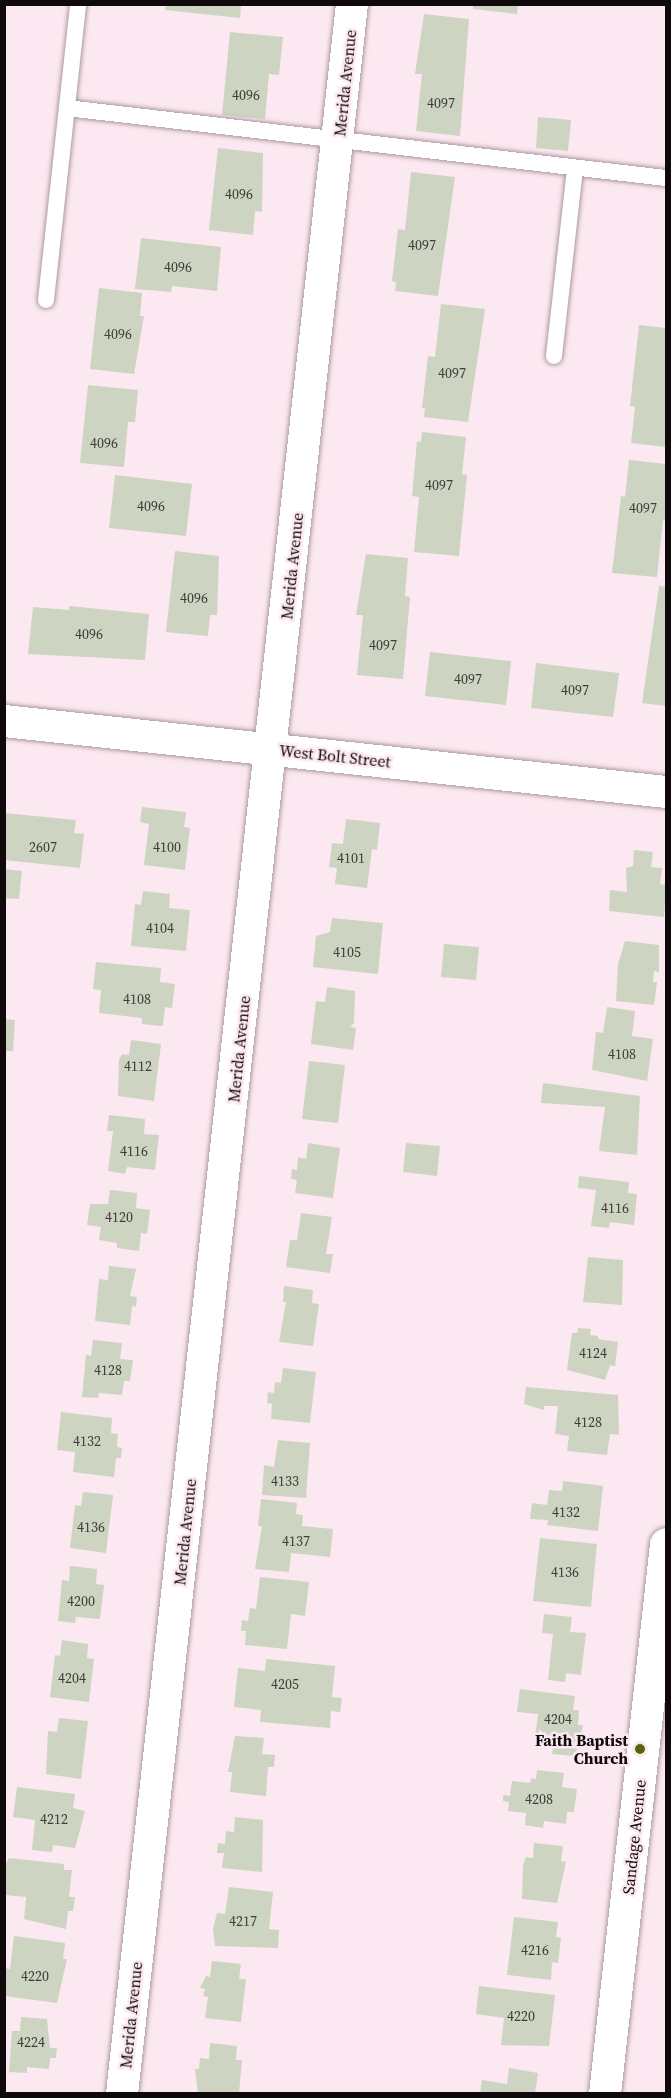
<!DOCTYPE html>
<html>
<head>
<meta charset="utf-8">
<style>
  body { margin:0 }
  #map { position:relative; width:671px; height:2098px; overflow:hidden; background:#fce8f0; font-family:"Source Serif 4",serif }
  div>[style] { position:absolute }
  .building>* { inset:0; background:#ced4c2 }
  .roads { filter:drop-shadow(0 0 2px #ac99a1) drop-shadow(0 0 2px #ac99a1) }
  .lane>* { height:16px; margin:-8px; padding:0 8px; transform-origin:8px; border-radius:8px; background:#fff }
  .street>* { height:32px; margin:-16px; padding:0 16px; transform-origin:16px; border-radius:16px; background:#fff }
  .dots>* { width:16px; height:16px; translate:-50% -50%; box-sizing:border-box; border:3px solid #fce8f0; border-radius:50% }
  span { translate:-50% -50%; white-space:nowrap; text-align:center; line-height:1.15; -webkit-text-stroke:5px #fce8f0; paint-order:stroke }
  .number-label { font-size:14px; color:#403c3a }
  .number-label span { -webkit-text-stroke-width:0 }
  .street-label { font-size:16px; color:#10090c }
  .poi-label { font-size:16px; color:#10090c; font-weight:700 }
  .right { translate:-100% -50%; text-align:right }
  .frame { position:absolute; inset:0; border:6px solid #10090c; pointer-events:none }
</style>
</head>
<body>
<div id="map">
  <div class="building">
    <div style="clip-path:polygon(166px 4px,241px 4px,240px 18px,165px 10px)"></div>
    <div style="clip-path:polygon(473px 4px,518px 4px,517px 14px,473px 9px)"></div>
    <div style="clip-path:polygon(424px 14px,469px 19px,460px 136px,416px 131px,422px 74px,415px 74px)"></div>
    <div style="clip-path:polygon(230px 32px,283px 37px,279px 75px,269px 74px,265px 119px,222px 115px)"></div>
    <div style="clip-path:polygon(538px 117px,571px 120px,568px 151px,536px 148px)"></div>
    <div style="clip-path:polygon(218px 148px,263px 153px,262px 212px,255px 211px,253px 235px,209px 230px)"></div>
    <div style="clip-path:polygon(411px 172px,455px 177px,438px 296px,395px 291px,396px 282px,392px 281px,398px 229px,405px 230px)"></div>
    <div style="clip-path:polygon(141px 238px,221px 247px,217px 291px,172px 286px,171px 292px,135px 289px)"></div>
    <div style="clip-path:polygon(99px 288px,142px 293px,140px 316px,144px 316px,134px 374px,90px 369px)"></div>
    <div style="clip-path:polygon(441px 304px,485px 309px,468px 422px,424px 417px,425px 408px,422px 408px,428px 356px,435px 357px)"></div>
    <div style="clip-path:polygon(639px 325px,666px 328px,666px 447px,631px 443px,635px 407px,630px 406px)"></div>
    <div style="clip-path:polygon(88px 385px,138px 390px,135px 422px,128px 422px,124px 467px,80px 463px)"></div>
    <div style="clip-path:polygon(422px 432px,466px 437px,462px 474px,467px 475px,459px 556px,414px 552px,419px 497px,412px 496px,417px 441px,421px 442px)"></div>
    <div style="clip-path:polygon(629px 460px,666px 464px,666px 520px,663px 520px,657px 577px,612px 573px,621px 496px,625px 497px)"></div>
    <div style="clip-path:polygon(115px 475px,192px 484px,186px 536px,109px 528px)"></div>
    <div style="clip-path:polygon(175px 551px,219px 556px,217px 615px,210px 615px,208px 636px,166px 632px)"></div>
    <div style="clip-path:polygon(366px 554px,408px 558px,405px 596px,410px 597px,403px 679px,357px 675px,363px 615px,356px 615px)"></div>
    <div style="clip-path:polygon(659px 586px,666px 587px,666px 706px,642px 703px)"></div>
    <div style="clip-path:polygon(69px 606px,149px 614px,145px 660px,28px 654px,33px 607px,69px 610px)"></div>
    <div style="clip-path:polygon(430px 652px,511px 661px,506px 705px,425px 696px)"></div>
    <div style="clip-path:polygon(536px 663px,619px 673px,613px 717px,531px 708px)"></div>
    <div style="clip-path:polygon(142px 807px,186px 812px,184px 827px,190px 828px,185px 870px,144px 865px,149px 824px,140px 822px)"></div>
    <div style="clip-path:polygon(4px 813px,76px 820px,74px 833px,84px 834px,80px 868px,4px 860px)"></div>
    <div style="clip-path:polygon(346px 819px,380px 823px,377px 850px,372px 849px,367px 888px,335px 884px,337px 868px,329px 867px,332px 843px,343px 844px)"></div>
    <div style="clip-path:polygon(634px 850px,653px 852px,651px 867px,662px 868px,660px 884px,666px 885px,664px 917px,609px 911px,610px 890px,627px 892px,626px 868px,633px 866px)"></div>
    <div style="clip-path:polygon(4px 869px,22px 871px,19px 899px,4px 898px)"></div>
    <div style="clip-path:polygon(143px 891px,170px 894px,169px 908px,190px 910px,186px 951px,131px 946px,135px 904px,141px 905px)"></div>
    <div style="clip-path:polygon(332px 918px,383px 923px,378px 974px,313px 967px,316px 936px,330px 932px)"></div>
    <div style="clip-path:polygon(625px 941px,659px 945px,659px 972px,654px 971px,653px 982px,657px 982px,654px 1005px,616px 1001px,618px 964px)"></div>
    <div style="clip-path:polygon(444px 944px,479px 947px,476px 980px,441px 977px)"></div>
    <div style="clip-path:polygon(96px 962px,161px 968px,160px 982px,175px 984px,172px 1008px,165px 1007px,163px 1026px,142px 1024px,142px 1018px,99px 1013px,101px 990px,93px 989px)"></div>
    <div style="clip-path:polygon(327px 987px,355px 991px,354px 1023px,350px 1027px,356px 1028px,353px 1050px,311px 1044px,316px 1001px,325px 1002px)"></div>
    <div style="clip-path:polygon(607px 1007px,635px 1011px,632px 1036px,653px 1039px,647px 1081px,592px 1070px,596px 1032px,603px 1033px)"></div>
    <div style="clip-path:polygon(4px 1019px,15px 1020px,13px 1051px,4px 1051px)"></div>
    <div style="clip-path:polygon(131px 1040px,161px 1044px,154px 1101px,118px 1096px,119px 1060px,122px 1054px,129px 1055px)"></div>
    <div style="clip-path:polygon(309px 1061px,345px 1065px,338px 1123px,302px 1119px)"></div>
    <div style="clip-path:polygon(543px 1083px,640px 1096px,637px 1155px,599px 1151px,605px 1107px,541px 1103px)"></div>
    <div style="clip-path:polygon(109px 1115px,145px 1119px,144px 1134px,159px 1135px,155px 1170px,127px 1167px,125px 1174px,108px 1171px,113px 1131px,107px 1131px)"></div>
    <div style="clip-path:polygon(308px 1143px,340px 1148px,333px 1198px,295px 1193px,297px 1180px,291px 1179px,292px 1169px,297px 1170px,298px 1157px,306px 1159px)"></div>
    <div style="clip-path:polygon(406px 1143px,440px 1146px,437px 1176px,403px 1172px)"></div>
    <div style="clip-path:polygon(579px 1176px,629px 1182px,628px 1193px,637px 1194px,634px 1225px,610px 1222px,609px 1228px,591px 1226px,596px 1190px,578px 1188px)"></div>
    <div style="clip-path:polygon(110px 1190px,137px 1193px,136px 1208px,150px 1210px,147px 1234px,141px 1233px,139px 1251px,117px 1248px,117px 1243px,99px 1240px,101px 1227px,87px 1225px,90px 1204px,108px 1204px)"></div>
    <div style="clip-path:polygon(301px 1213px,332px 1217px,326px 1254px,333px 1254px,330px 1273px,286px 1267px,290px 1240px,297px 1240px)"></div>
    <div style="clip-path:polygon(588px 1257px,623px 1260px,622px 1305px,583px 1302px)"></div>
    <div style="clip-path:polygon(109px 1266px,136px 1269px,130px 1296px,137px 1297px,136px 1307px,132px 1306px,130px 1325px,95px 1321px,99px 1279px,108px 1280px)"></div>
    <div style="clip-path:polygon(284px 1286px,313px 1290px,312px 1303px,319px 1304px,313px 1346px,279px 1342px,286px 1302px,283px 1302px)"></div>
    <div style="clip-path:polygon(578px 1328px,591px 1329px,590px 1335px,598px 1336px,598px 1339px,618px 1342px,615px 1366px,606px 1365px,610px 1366px,605px 1380px,567px 1370px,572px 1333px,577px 1333px)"></div>
    <div style="clip-path:polygon(93px 1340px,122px 1343px,120px 1359px,133px 1360px,130px 1381px,124px 1381px,122px 1395px,99px 1393px,98px 1398px,82px 1397px,86px 1355px,91px 1356px)"></div>
    <div style="clip-path:polygon(283px 1368px,316px 1372px,310px 1423px,271px 1419px,272px 1404px,267px 1403px,268px 1392px,274px 1393px,275px 1382px,281px 1383px)"></div>
    <div style="clip-path:polygon(526px 1387px,618px 1395px,619px 1435px,610px 1434px,607px 1455px,567px 1451px,569px 1436px,555px 1434px,558px 1406px,544px 1406px,544px 1410px,524px 1404px)"></div>
    <div style="clip-path:polygon(61px 1412px,112px 1418px,111px 1433px,118px 1434px,117px 1447px,122px 1448px,121px 1458px,116px 1458px,114px 1477px,73px 1472px,75px 1452px,57px 1450px)"></div>
    <div style="clip-path:polygon(278px 1440px,310px 1443px,306px 1498px,262px 1495px,264px 1465px,274px 1467px)"></div>
    <div style="clip-path:polygon(563px 1481px,603px 1486px,598px 1531px,547px 1525px,548px 1520px,530px 1519px,532px 1503px,547px 1505px,549px 1490px,562px 1491px)"></div>
    <div style="clip-path:polygon(83px 1492px,113px 1495px,106px 1553px,70px 1548px,75px 1505px,81px 1506px)"></div>
    <div style="clip-path:polygon(261px 1499px,297px 1503px,296px 1514px,303px 1515px,302px 1526px,333px 1529px,330px 1557px,291px 1553px,289px 1572px,255px 1569px,262px 1526px,258px 1526px)"></div>
    <div style="clip-path:polygon(540px 1538px,597px 1544px,591px 1607px,533px 1601px)"></div>
    <div style="clip-path:polygon(70px 1566px,97px 1569px,96px 1584px,104px 1585px,100px 1619px,76px 1617px,75px 1623px,58px 1621px,62px 1580px,69px 1581px)"></div>
    <div style="clip-path:polygon(260px 1577px,309px 1582px,305px 1616px,291px 1614px,287px 1649px,245px 1645px,246px 1631px,241px 1631px,242px 1620px,248px 1621px,250px 1608px,256px 1609px)"></div>
    <div style="clip-path:polygon(544px 1614px,572px 1617px,570px 1632px,586px 1633px,581px 1675px,566px 1673px,565px 1682px,548px 1680px,553px 1634px,542px 1633px)"></div>
    <div style="clip-path:polygon(62px 1640px,88px 1644px,87px 1658px,94px 1659px,89px 1702px,50px 1697px,55px 1655px,60px 1656px)"></div>
    <div style="clip-path:polygon(266px 1659px,335px 1666px,332px 1697px,342px 1698px,340px 1712px,331px 1711px,330px 1728px,260px 1722px,261px 1710px,234px 1707px,238px 1668px,265px 1671px)"></div>
    <div style="clip-path:polygon(520px 1689px,575px 1696px,573px 1710px,579px 1710px,578px 1725px,583px 1725px,575px 1756px,552px 1754px,553px 1748px,534px 1746px,538px 1714px,517px 1712px)"></div>
    <div style="clip-path:polygon(59px 1718px,88px 1721px,81px 1779px,46px 1774px,48px 1731px,57px 1732px)"></div>
    <div style="clip-path:polygon(235px 1736px,264px 1738px,262px 1754px,275px 1755px,274px 1767px,268px 1767px,266px 1796px,230px 1792px,232px 1772px,228px 1772px)"></div>
    <div style="clip-path:polygon(537px 1770px,564px 1773px,562px 1787px,577px 1789px,574px 1812px,567px 1812px,566px 1824px,544px 1821px,543px 1828px,525px 1825px,526px 1813px,508px 1811px,509px 1802px,503px 1801px,503px 1795px,510px 1796px,512px 1781px,530px 1783px,531px 1778px,536px 1779px)"></div>
    <div style="clip-path:polygon(17px 1787px,75px 1794px,73px 1808px,85px 1811px,75px 1848px,53px 1845px,52px 1852px,32px 1850px,35px 1820px,13px 1817px)"></div>
    <div style="clip-path:polygon(235px 1817px,263px 1820px,262px 1872px,222px 1868px,224px 1853px,217px 1853px,218px 1843px,225px 1844px,226px 1831px,234px 1832px)"></div>
    <div style="clip-path:polygon(534px 1843px,563px 1846px,561px 1861px,566px 1862px,557px 1903px,522px 1899px,523px 1865px,526px 1857px,533px 1858px)"></div>
    <div style="clip-path:polygon(9px 1858px,64px 1864px,64px 1870px,72px 1870px,69px 1897px,75px 1897px,73px 1911px,68px 1911px,66px 1929px,24px 1919px,26px 1897px,5px 1895px,4px 1867px)"></div>
    <div style="clip-path:polygon(229px 1887px,273px 1892px,269px 1929px,279px 1930px,278px 1948px,215px 1946px,213px 1929px,217px 1913px,225px 1914px)"></div>
    <div style="clip-path:polygon(514px 1917px,558px 1922px,556px 1937px,561px 1938px,558px 1963px,552px 1962px,551px 1980px,507px 1975px)"></div>
    <div style="clip-path:polygon(14px 1936px,65px 1943px,63px 1959px,67px 1959px,57px 2003px,4px 1996px,4px 1968px,10px 1969px)"></div>
    <div style="clip-path:polygon(212px 1961px,241px 1964px,239px 1979px,246px 1979px,241px 2022px,205px 2018px,208px 1997px,203px 1996px,205px 1989px,200px 1988px,206px 1976px,210px 1977px)"></div>
    <div style="clip-path:polygon(479px 1986px,555px 1995px,549px 2046px,501px 2045px,504px 2018px,476px 2014px)"></div>
    <div style="clip-path:polygon(21px 2017px,47px 2019px,50px 2048px,57px 2048px,56px 2058px,50px 2058px,49px 2069px,27px 2067px,27px 2073px,9px 2072px,12px 2031px,20px 2031px)"></div>
    <div style="clip-path:polygon(210px 2043px,237px 2046px,236px 2060px,242px 2060px,239px 2094px,198px 2094px,195px 2069px,199px 2069px,200px 2058px,209px 2059px)"></div>
    <div style="clip-path:polygon(509px 2068px,538px 2073px,535px 2094px,480px 2094px,482px 2080px,507px 2084px)"></div>
  </div>
  <div class="roads">
    <div class="lane">
      <div style="left:67px;top:108px;width:603px;rotate:6.67deg"></div>
      <div style="left:46px;top:300px;width:298px;rotate:-83.8deg"></div>
      <div style="left:554px;top:356px;width:189px;rotate:-83.6deg"></div>
    </div>
    <div class="street">
      <div style="left:4px;top:721px;width:666px;rotate:6.12deg"></div>
      <div style="left:122px;top:2094px;width:2103px;rotate:-83.72deg"></div>
      <div style="left:605px;top:2094px;width:553px;rotate:-83.67deg"></div>
    </div>
  </div>
  <div class="dots">
    <div style="left:640px;top:1749px;background:#57660e"></div>
  </div>
  <div class="number-label">
    <span style="left:246px;top:95px">4096</span>
    <span style="left:441px;top:103px">4097</span>
    <span style="left:239px;top:194px">4096</span>
    <span style="left:422px;top:245px">4097</span>
    <span style="left:178px;top:267px">4096</span>
    <span style="left:118px;top:334px">4096</span>
    <span style="left:452px;top:373px">4097</span>
    <span style="left:104px;top:443px">4096</span>
    <span style="left:439px;top:485px">4097</span>
    <span style="left:151px;top:506px">4096</span>
    <span style="left:643px;top:508px">4097</span>
    <span style="left:194px;top:598px">4096</span>
    <span style="left:89px;top:634px">4096</span>
    <span style="left:383px;top:645px">4097</span>
    <span style="left:468px;top:679px">4097</span>
    <span style="left:575px;top:690px">4097</span>
    <span style="left:43px;top:847px">2607</span>
    <span style="left:167px;top:847px">4100</span>
    <span style="left:351px;top:858px">4101</span>
    <span style="left:160px;top:928px">4104</span>
    <span style="left:347px;top:952px">4105</span>
    <span style="left:137px;top:999px">4108</span>
    <span style="left:622px;top:1054px">4108</span>
    <span style="left:138px;top:1066px">4112</span>
    <span style="left:134px;top:1151px">4116</span>
    <span style="left:615px;top:1208px">4116</span>
    <span style="left:119px;top:1217px">4120</span>
    <span style="left:593px;top:1353px">4124</span>
    <span style="left:108px;top:1370px">4128</span>
    <span style="left:588px;top:1422px">4128</span>
    <span style="left:87px;top:1441px">4132</span>
    <span style="left:285px;top:1481px">4133</span>
    <span style="left:566px;top:1512px">4132</span>
    <span style="left:91px;top:1527px">4136</span>
    <span style="left:296px;top:1541px">4137</span>
    <span style="left:565px;top:1572px">4136</span>
    <span style="left:81px;top:1601px">4200</span>
    <span style="left:72px;top:1678px">4204</span>
    <span style="left:285px;top:1684px">4205</span>
    <span style="left:558px;top:1719px">4204</span>
    <span style="left:539px;top:1799px">4208</span>
    <span style="left:54px;top:1819px">4212</span>
    <span style="left:243px;top:1921px">4217</span>
    <span style="left:535px;top:1950px">4216</span>
    <span style="left:35px;top:1976px">4220</span>
    <span style="left:521px;top:2016px">4220</span>
    <span style="left:31px;top:2042px">4224</span>
  </div>
  <div class="street-label">
    <span style="left:345px;top:83px;rotate:-84deg">Merida Avenue</span>
    <span style="left:292px;top:566px;rotate:-84deg">Merida Avenue</span>
    <span style="left:335px;top:756px;rotate:6deg">West Bolt Street</span>
    <span style="left:239px;top:1049px;rotate:-84deg">Merida Avenue</span>
    <span style="left:185px;top:1532px;rotate:-84deg">Merida Avenue</span>
    <span style="left:634px;top:1837px;rotate:-84deg">Sandage Avenue</span>
    <span style="left:131px;top:2015px;rotate:-84deg">Merida Avenue</span>
  </div>
  <div class="poi-label">
    <span class="right" style="left:628px;top:1749px">Faith Baptist<br>Church</span>
  </div>
  <div class="frame"></div>
</div>
</body>
</html>
